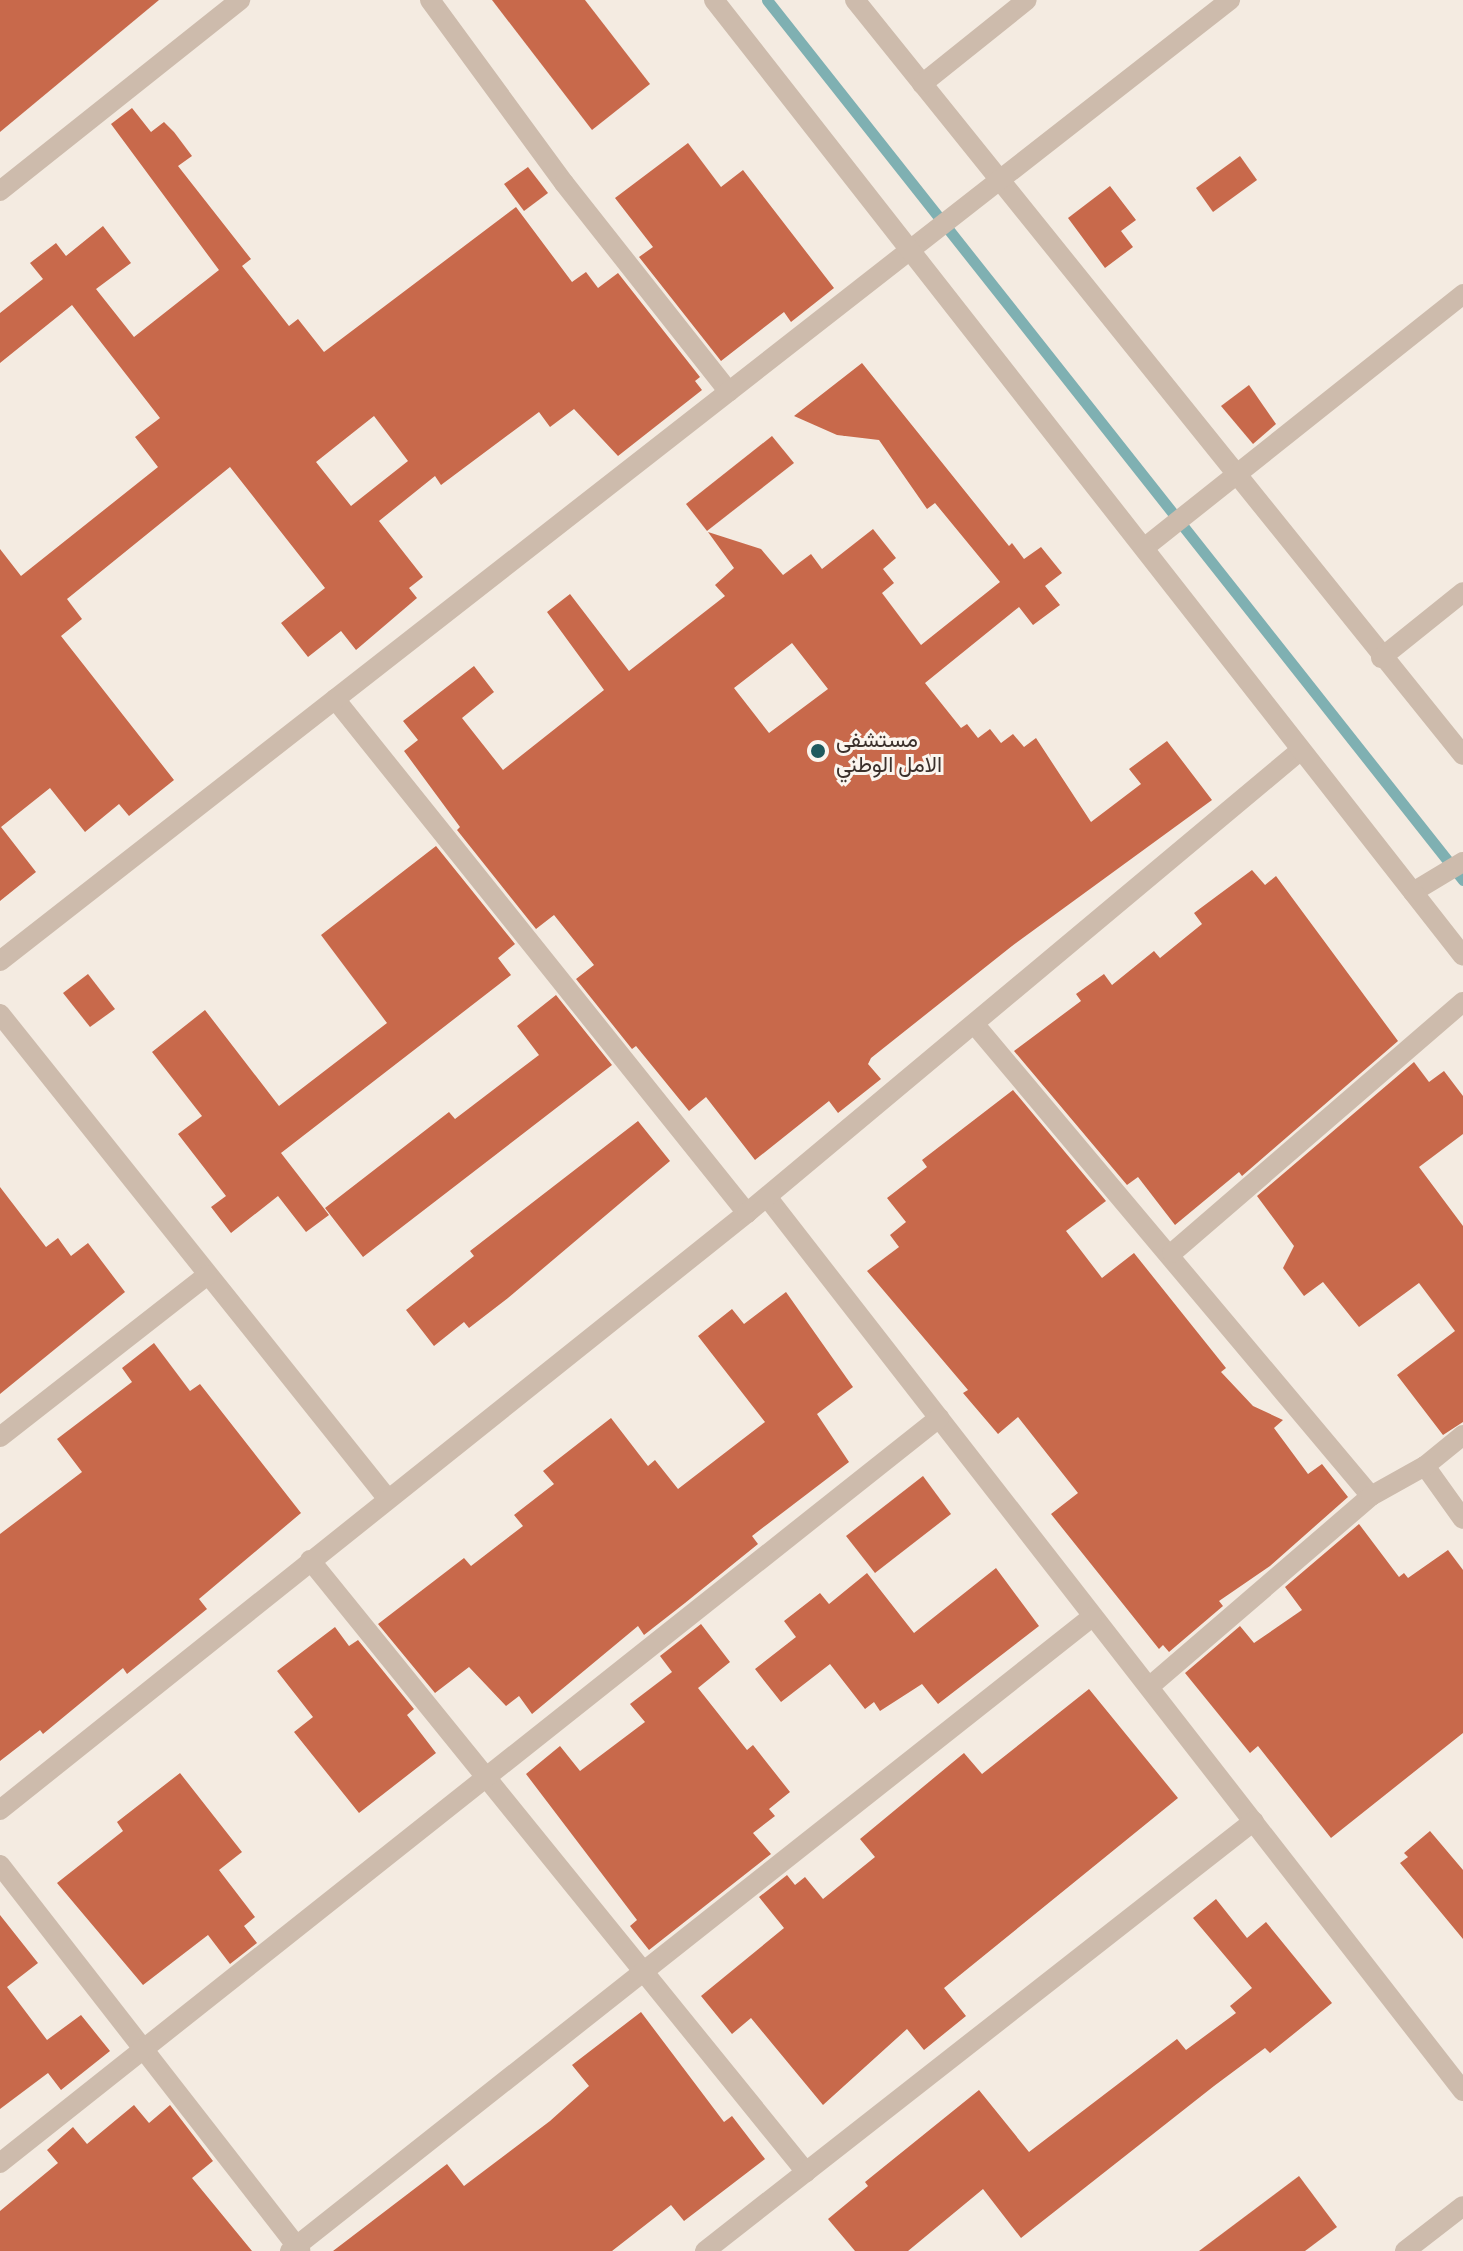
<!DOCTYPE html>
<html>
<head>
<meta charset="utf-8">
<style>
  body { margin:0 }
  #map { position:relative; width:1463px; height:2251px; overflow:hidden; background:#f4ebe1; font-family:"Exo 2",Vazirmatn,sans-serif }
  div>[style] { position:absolute }
  .stream>* { height:11px; margin:-5.5px; padding:0 5.5px; transform-origin:5.5px; border-radius:5.5px; background:#7fb0b2 }
  .building>* { inset:0; background:#c8694b }
  .minor>* { height:20px; margin:-10px; padding:0 10px; transform-origin:10px; border-radius:10px; background:#cdbbac }
  .tertiary>* { height:20px; margin:-10px; padding:0 10px; transform-origin:10px; border-radius:10px; background:#cdbbac }
  .dots>* { width:22px; height:22px; translate:-50% -50%; box-sizing:border-box; border:4px solid #fbf5ee; border-radius:50% }
  span { translate:-50% -50%; white-space:nowrap; text-align:center; line-height:1.15; -webkit-text-stroke:6px #fbf5ee; paint-order:stroke }
  .poi-label { font-size:22px; color:#3b302b }
  .left { translate:0 -50%; text-align:left }
</style>
</head>
<body>
<div id="map">
  <div class="stream">
    <div style="left:767px;top:0;width:1122px;rotate:51.66deg"></div>
  </div>
  <div class="building">
    <div style="clip-path:polygon(0 0,159px 0,0 132px)"></div>
    <div style="clip-path:polygon(492px 0,585px 0,650px 84px,592px 130px)"></div>
    <div style="clip-path:polygon(evenodd,132px 108px,151px 132px,164px 122px,174px 132px,192px 156px,178px 166px,251px 259px,242px 266px,289px 326px,298px 319px,324px 352px,516px 207px,572px 282px,586px 272px,598px 288px,618px 273px,700px 377px,695px 381px,702px 390px,618px 456px,574px 409px,550px 427px,539px 412px,441px 485px,435px 476px,379px 521px,423px 577px,409px 588px,417px 598px,356px 650px,341px 631px,308px 657px,281px 623px,325px 588px,230px 467px,67px 599px,82px 619px,61px 636px,174px 780px,129px 816px,119px 804px,85px 832px,50px 788px,1px 827px,36px 872px,0 901px,0 549px,21px 576px,158px 467px,135px 437px,160px 418px,72px 305px,0 363px,0 313px,43px 279px,30px 263px,56px 243px,66px 256px,103px 226px,131px 263px,96px 289px,134px 337px,219px 270px,111px 124px,132px 108px,374px 416px,408px 461px,351px 506px,316px 462px,374px 416px)"></div>
    <div style="clip-path:polygon(688px 143px,721px 187px,743px 170px,834px 288px,791px 322px,784px 312px,721px 361px,639px 257px,653px 247px,615px 198px)"></div>
    <div style="clip-path:polygon(1240px 156px,1257px 180px,1213px 212px,1196px 188px)"></div>
    <div style="clip-path:polygon(528px 167px,548px 193px,524px 211px,504px 184px)"></div>
    <div style="clip-path:polygon(1110px 186px,1136px 220px,1121px 231px,1133px 247px,1105px 268px,1068px 218px)"></div>
    <div style="clip-path:polygon(evenodd,862px 363px,1009px 546px,1012px 543px,1024px 559px,1041px 547px,1062px 573px,1045px 586px,1060px 605px,1033px 625px,1019px 607px,925px 683px,961px 728px,967px 724px,978px 738px,990px 729px,1001px 743px,1013px 734px,1024px 747px,1036px 738px,1091px 822px,1141px 784px,1129px 769px,1167px 741px,1212px 800px,1012px 946px,871px 1058px,868px 1064px,881px 1079px,838px 1113px,829px 1101px,755px 1160px,706px 1097px,689px 1111px,636px 1046px,632px 1049px,576px 979px,594px 965px,554px 915px,536px 929px,457px 830px,460px 827px,404px 751px,418px 740px,403px 721px,474px 666px,494px 692px,462px 718px,503px 770px,604px 690px,547px 612px,570px 594px,629px 671px,725px 596px,715px 585px,734px 568px,708px 532px,761px 549px,783px 575px,811px 554px,822px 569px,873px 529px,896px 558px,883px 569px,894px 583px,882px 593px,921px 645px,1000px 582px,935px 503px,927px 509px,879px 440px,837px 435px,794px 416px,862px 363px,792px 643px,828px 689px,769px 733px,734px 688px,792px 643px)"></div>
    <div style="clip-path:polygon(1249px 385px,1276px 424px,1253px 444px,1221px 406px)"></div>
    <div style="clip-path:polygon(772px 436px,794px 463px,707px 531px,686px 504px)"></div>
    <div style="clip-path:polygon(436px 846px,515px 944px,498px 958px,511px 975px,281px 1153px,329px 1215px,306px 1232px,278px 1196px,231px 1233px,211px 1207px,226px 1196px,178px 1134px,202px 1116px,152px 1052px,205px 1010px,279px 1106px,387px 1023px,321px 935px)"></div>
    <div style="clip-path:polygon(1252px 870px,1265px 885px,1276px 876px,1398px 1041px,1242px 1176px,1239px 1172px,1175px 1225px,1138px 1177px,1127px 1185px,1014px 1051px,1081px 1001px,1076px 994px,1104px 974px,1112px 985px,1154px 951px,1160px 958px,1202px 924px,1194px 913px)"></div>
    <div style="clip-path:polygon(88px 974px,115px 1009px,90px 1027px,63px 993px)"></div>
    <div style="clip-path:polygon(556px 995px,612px 1065px,363px 1257px,325px 1208px,449px 1112px,455px 1119px,539px 1055px,517px 1026px)"></div>
    <div style="clip-path:polygon(1414px 1062px,1429px 1082px,1444px 1071px,1463px 1096px,1463px 1134px,1419px 1167px,1463px 1226px,1463px 1422px,1443px 1435px,1397px 1375px,1455px 1331px,1419px 1283px,1359px 1327px,1323px 1282px,1304px 1296px,1283px 1268px,1294px 1246px,1257px 1196px)"></div>
    <div style="clip-path:polygon(1013px 1090px,1106px 1201px,1066px 1231px,1102px 1278px,1134px 1253px,1226px 1368px,1221px 1372px,1253px 1406px,1283px 1420px,1274px 1428px,1308px 1474px,1322px 1464px,1348px 1497px,1270px 1566px,1219px 1601px,1223px 1606px,1169px 1652px,1163px 1645px,1159px 1649px,1051px 1514px,1078px 1493px,1018px 1417px,998px 1434px,963px 1393px,968px 1390px,867px 1271px,899px 1247px,890px 1235px,906px 1222px,887px 1198px,927px 1167px,922px 1160px)"></div>
    <div style="clip-path:polygon(638px 1121px,670px 1161px,508px 1298px,469px 1328px,464px 1322px,434px 1346px,406px 1310px,474px 1256px,470px 1251px)"></div>
    <div style="clip-path:polygon(0 1187px,46px 1247px,58px 1238px,71px 1256px,88px 1243px,125px 1292px,0 1394px)"></div>
    <div style="clip-path:polygon(786px 1292px,853px 1387px,817px 1414px,849px 1462px,752px 1536px,758px 1544px,685px 1603px,644px 1635px,638px 1626px,532px 1714px,519px 1696px,506px 1706px,469px 1667px,435px 1693px,378px 1624px,464px 1558px,471px 1566px,523px 1526px,514px 1515px,554px 1484px,543px 1471px,611px 1418px,648px 1466px,655px 1460px,678px 1489px,765px 1422px,698px 1336px,732px 1309px,744px 1324px)"></div>
    <div style="clip-path:polygon(154px 1343px,190px 1391px,200px 1384px,301px 1513px,199px 1599px,207px 1609px,127px 1674px,123px 1668px,43px 1734px,40px 1730px,0 1761px,0 1534px,82px 1472px,57px 1439px,132px 1382px,122px 1368px)"></div>
    <div style="clip-path:polygon(923px 1476px,951px 1514px,875px 1573px,846px 1536px)"></div>
    <div style="clip-path:polygon(1359px 1524px,1399px 1577px,1404px 1573px,1408px 1578px,1448px 1550px,1463px 1570px,1463px 1733px,1331px 1838px,1258px 1746px,1250px 1753px,1185px 1673px,1240px 1626px,1254px 1643px,1302px 1610px,1285px 1587px)"></div>
    <div style="clip-path:polygon(996px 1568px,1039px 1626px,938px 1704px,922px 1684px,880px 1711px,874px 1702px,865px 1709px,830px 1664px,781px 1702px,755px 1669px,796px 1637px,784px 1621px,820px 1593px,829px 1604px,867px 1573px,914px 1633px)"></div>
    <div style="clip-path:polygon(701px 1624px,730px 1662px,698px 1688px,747px 1750px,753px 1745px,790px 1792px,769px 1809px,775px 1816px,753px 1833px,771px 1854px,649px 1950px,630px 1926px,637px 1920px,526px 1774px,560px 1746px,580px 1771px,645px 1722px,630px 1704px,672px 1672px,660px 1656px)"></div>
    <div style="clip-path:polygon(335px 1627px,349px 1646px,358px 1640px,414px 1709px,407px 1715px,436px 1753px,359px 1813px,294px 1732px,313px 1717px,277px 1671px)"></div>
    <div style="clip-path:polygon(1089px 1689px,1178px 1798px,944px 1988px,966px 2016px,924px 2050px,907px 2029px,823px 2105px,751px 2018px,732px 2034px,701px 1996px,784px 1928px,759px 1897px,787px 1875px,795px 1885px,805px 1877px,823px 1899px,875px 1857px,860px 1839px,964px 1753px,982px 1774px)"></div>
    <div style="clip-path:polygon(180px 1773px,242px 1852px,219px 1870px,255px 1917px,244px 1926px,257px 1943px,230px 1964px,208px 1935px,143px 1985px,57px 1883px,123px 1831px,117px 1822px)"></div>
    <div style="clip-path:polygon(1430px 1831px,1463px 1870px,1463px 1939px,1400px 1863px,1408px 1857px,1404px 1853px)"></div>
    <div style="clip-path:polygon(1216px 1899px,1247px 1938px,1266px 1922px,1332px 2003px,1270px 2053px,1265px 2048px,1214px 2086px,1021px 2238px,983px 2189px,908px 2251px,855px 2251px,828px 2219px,868px 2186px,865px 2182px,979px 2090px,1029px 2152px,1177px 2039px,1186px 2050px,1236px 2013px,1230px 2006px,1252px 1988px,1193px 1918px)"></div>
    <div style="clip-path:polygon(0 1915px,38px 1963px,7px 1987px,47px 2040px,81px 2015px,110px 2051px,61px 2090px,48px 2073px,0 2109px)"></div>
    <div style="clip-path:polygon(641px 2012px,724px 2122px,732px 2116px,765px 2159px,684px 2221px,671px 2205px,612px 2251px,333px 2251px,447px 2164px,464px 2186px,550px 2121px,589px 2086px,572px 2065px)"></div>
    <div style="clip-path:polygon(134px 2105px,149px 2123px,170px 2105px,213px 2161px,192px 2178px,252px 2251px,0 2251px,0 2211px,58px 2163px,47px 2150px,73px 2127px,87px 2144px)"></div>
    <div style="clip-path:polygon(1299px 2176px,1337px 2227px,1305px 2251px,1199px 2251px)"></div>
  </div>
  <div class="minor">
    <div style="left:430px;top:0;width:227px;rotate:53.8deg"></div>
    <div style="left:564px;top:183px;width:266px;rotate:51.7deg"></div>
    <div style="left:855px;top:0;width:969px;rotate:51.16deg"></div>
    <div style="left:922px;top:84px;width:134px;rotate:-38.7deg"></div>
    <div style="left:0;top:191px;width:307px;rotate:-38.5deg"></div>
    <div style="left:1144px;top:548px;width:408px;rotate:-38.5deg"></div>
    <div style="left:1381px;top:658px;width:105px;rotate:-38.8deg"></div>
    <div style="left:335px;top:699px;width:659px;rotate:51.29deg"></div>
    <div style="left:1413px;top:892px;width:58px;rotate:-31deg"></div>
    <div style="left:0;top:961px;width:1561px;rotate:-38deg"></div>
    <div style="left:0;top:1014px;width:620px;rotate:51.35deg"></div>
    <div style="left:976px;top:1026px;width:614px;rotate:49.96deg"></div>
    <div style="left:767px;top:1197px;width:1133px;rotate:52.1deg"></div>
    <div style="left:1172px;top:1253px;width:384px;rotate:-40.8deg"></div>
    <div style="left:0;top:1437px;width:263px;rotate:-38deg"></div>
    <div style="left:1425px;top:1466px;width:65px;rotate:54.4deg"></div>
    <div style="left:310px;top:1560px;width:788px;rotate:50.98deg"></div>
    <div style="left:1149px;top:1687px;width:293px;rotate:-40.7deg"></div>
    <div style="left:1371px;top:1496px;width:62px;rotate:-29.1deg"></div>
    <div style="left:1425px;top:1466px;width:49px;rotate:-39.2deg"></div>
    <div style="left:0;top:1810px;width:956px;rotate:-38.63deg"></div>
    <div style="left:747px;top:1213px;width:722px;rotate:-39.89deg"></div>
    <div style="left:0;top:1865px;width:489px;rotate:52.1deg"></div>
    <div style="left:0;top:2163px;width:1199px;rotate:-38.43deg"></div>
    <div style="left:290px;top:2251px;width:1022px;rotate:-38.33deg"></div>
    <div style="left:705px;top:2251px;width:697px;rotate:-38.07deg"></div>
    <div style="left:1405px;top:2251px;width:73px;rotate:-37.8deg"></div>
  </div>
  <div class="tertiary">
    <div style="left:714px;top:0;width:1214px;rotate:51.92deg"></div>
  </div>
  <div class="dots">
    <div style="left:818px;top:751px;background:#1f5a5e"></div>
  </div>
  <div class="poi-label">
    <span class="left" style="left:836px;top:751px">مستشفى<br>الامل الوطني</span>
  </div>
</div>
</body>
</html>
